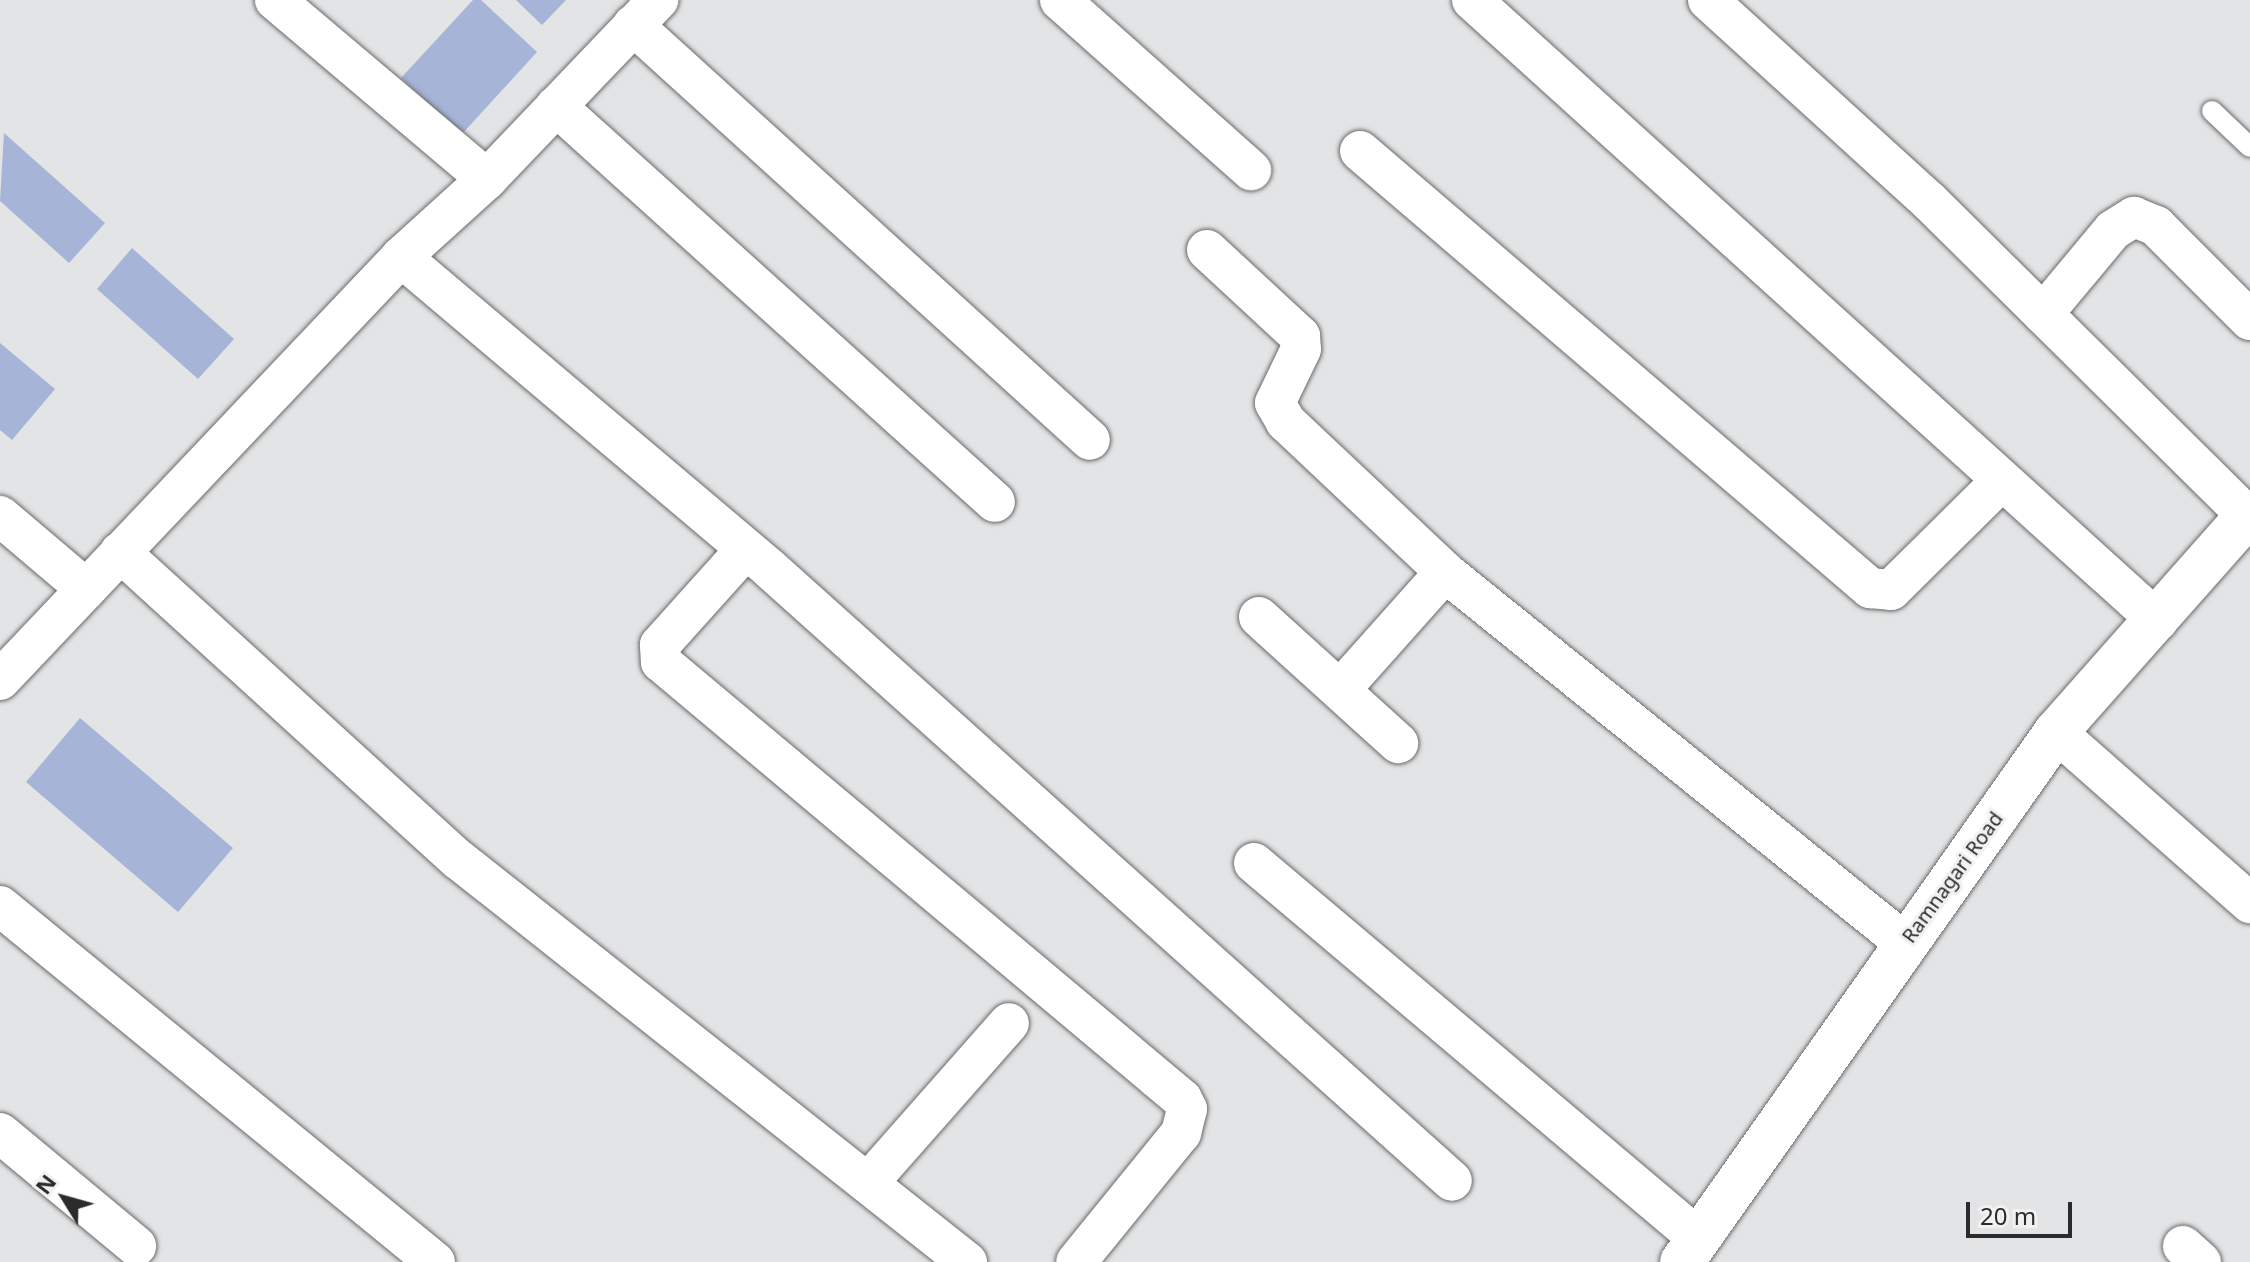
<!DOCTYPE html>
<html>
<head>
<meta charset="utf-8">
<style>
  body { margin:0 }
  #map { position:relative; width:2250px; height:1262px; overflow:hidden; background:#e3e4e5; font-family:"Noto Sans",sans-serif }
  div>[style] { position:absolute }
  .building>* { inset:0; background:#a5b4d7 }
  .roads { filter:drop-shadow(0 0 2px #6a6a6b) drop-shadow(0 0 2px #6a6a6b) }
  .service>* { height:20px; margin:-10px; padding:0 10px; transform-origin:10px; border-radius:10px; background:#fff }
  .minor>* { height:40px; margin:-20px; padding:0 20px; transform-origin:20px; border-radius:20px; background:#fff }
  .tertiary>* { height:44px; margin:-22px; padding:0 22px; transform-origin:22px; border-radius:22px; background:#fff }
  span { translate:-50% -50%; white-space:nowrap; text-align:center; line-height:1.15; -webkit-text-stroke:6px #f1f1f2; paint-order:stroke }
  .street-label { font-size:20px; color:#2b2b2b }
  .north { position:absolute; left:24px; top:1158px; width:80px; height:80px; -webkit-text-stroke:6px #f1f1f2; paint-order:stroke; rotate:307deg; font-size:22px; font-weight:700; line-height:32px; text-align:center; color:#2b2b2b }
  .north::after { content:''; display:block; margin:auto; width:28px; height:36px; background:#2b2b2b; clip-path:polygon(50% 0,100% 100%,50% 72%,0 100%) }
  .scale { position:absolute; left:1966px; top:1202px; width:106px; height:36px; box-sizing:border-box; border:4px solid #2b2b2b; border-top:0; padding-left:10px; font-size:24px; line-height:28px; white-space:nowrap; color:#2b2b2b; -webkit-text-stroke:6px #f1f1f2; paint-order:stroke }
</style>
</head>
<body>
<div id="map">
  <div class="building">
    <div style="clip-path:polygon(473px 0,481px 0,537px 52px,462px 134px,401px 78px)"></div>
    <div style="clip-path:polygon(516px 0,566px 0,542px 25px)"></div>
    <div style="clip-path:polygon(4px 133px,105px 223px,69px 263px,0 201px)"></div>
    <div style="clip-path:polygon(132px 248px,234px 339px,198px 379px,97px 289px)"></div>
    <div style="clip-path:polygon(0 343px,55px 389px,12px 440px,0 430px)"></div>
    <div style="clip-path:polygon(80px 718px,233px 848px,178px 912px,26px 782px)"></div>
  </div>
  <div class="roads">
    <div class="service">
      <div style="left:2212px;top:111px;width:52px;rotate:43.5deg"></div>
    </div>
    <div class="minor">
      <div style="left:275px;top:0;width:277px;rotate:40.2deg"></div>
      <div style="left:1060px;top:0;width:256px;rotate:41.7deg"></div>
      <div style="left:1472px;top:0;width:925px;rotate:42.15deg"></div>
      <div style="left:1708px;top:0;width:299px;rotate:42.3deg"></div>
      <div style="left:1929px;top:201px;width:448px;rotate:44.7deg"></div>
      <div style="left:633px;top:25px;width:617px;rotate:42.24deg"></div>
      <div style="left:556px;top:106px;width:591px;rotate:42.05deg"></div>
      <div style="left:1360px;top:151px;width:672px;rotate:40.59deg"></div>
      <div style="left:1870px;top:588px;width:21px;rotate:5deg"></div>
      <div style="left:1891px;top:590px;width:156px;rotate:-44.7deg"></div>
      <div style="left:1207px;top:250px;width:127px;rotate:42.8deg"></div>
      <div style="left:1300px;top:336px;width:13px;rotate:86deg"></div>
      <div style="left:1301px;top:349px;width:60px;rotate:115.7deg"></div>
      <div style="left:1275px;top:403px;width:22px;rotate:60deg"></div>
      <div style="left:1286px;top:422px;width:219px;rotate:43.3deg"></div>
      <div style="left:1445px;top:572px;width:591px;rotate:38.89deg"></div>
      <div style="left:401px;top:257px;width:483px;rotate:40.2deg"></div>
      <div style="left:770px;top:569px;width:916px;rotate:41.9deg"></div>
      <div style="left:2043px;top:314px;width:109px;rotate:-50.2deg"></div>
      <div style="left:2113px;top:230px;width:25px;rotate:-32deg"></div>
      <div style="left:2134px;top:217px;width:24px;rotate:22deg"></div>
      <div style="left:2156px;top:226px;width:133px;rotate:45deg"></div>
      <div style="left:0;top:516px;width:113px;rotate:40.3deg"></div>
      <div style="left:746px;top:549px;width:129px;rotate:131.9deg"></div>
      <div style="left:660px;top:645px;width:17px;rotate:87deg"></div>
      <div style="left:661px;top:662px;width:680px;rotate:39.99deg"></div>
      <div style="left:1182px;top:1099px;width:11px;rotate:63deg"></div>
      <div style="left:1187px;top:1109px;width:25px;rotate:104deg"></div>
      <div style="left:1181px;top:1133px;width:166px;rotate:129.1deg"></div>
      <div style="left:120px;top:552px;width:458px;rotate:42.3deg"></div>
      <div style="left:459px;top:860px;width:648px;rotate:38.36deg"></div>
      <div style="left:1259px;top:617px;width:188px;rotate:42.2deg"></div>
      <div style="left:0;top:680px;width:583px;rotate:-46.53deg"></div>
      <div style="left:401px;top:257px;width:116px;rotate:-42.2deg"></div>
      <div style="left:487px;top:179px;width:248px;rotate:-46.3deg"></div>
      <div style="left:1340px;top:690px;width:158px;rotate:-48.3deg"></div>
      <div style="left:2056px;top:732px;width:259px;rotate:41.4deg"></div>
      <div style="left:1254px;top:863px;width:581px;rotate:40.18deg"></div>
      <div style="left:0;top:906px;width:562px;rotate:39.3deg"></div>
      <div style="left:0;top:1133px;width:177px;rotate:39.7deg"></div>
      <div style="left:868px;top:1183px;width:213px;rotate:-48.6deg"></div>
      <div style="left:2183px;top:1246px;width:24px;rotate:42deg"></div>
    </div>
    <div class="tertiary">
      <div style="left:1682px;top:1262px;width:649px;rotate:-54.79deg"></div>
      <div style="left:2056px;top:732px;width:293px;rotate:-48.5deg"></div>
    </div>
  </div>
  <div class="street-label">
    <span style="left:1952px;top:877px;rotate:-54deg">Ramnagari Road</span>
  </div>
  <div class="north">N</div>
  <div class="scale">20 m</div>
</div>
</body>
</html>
